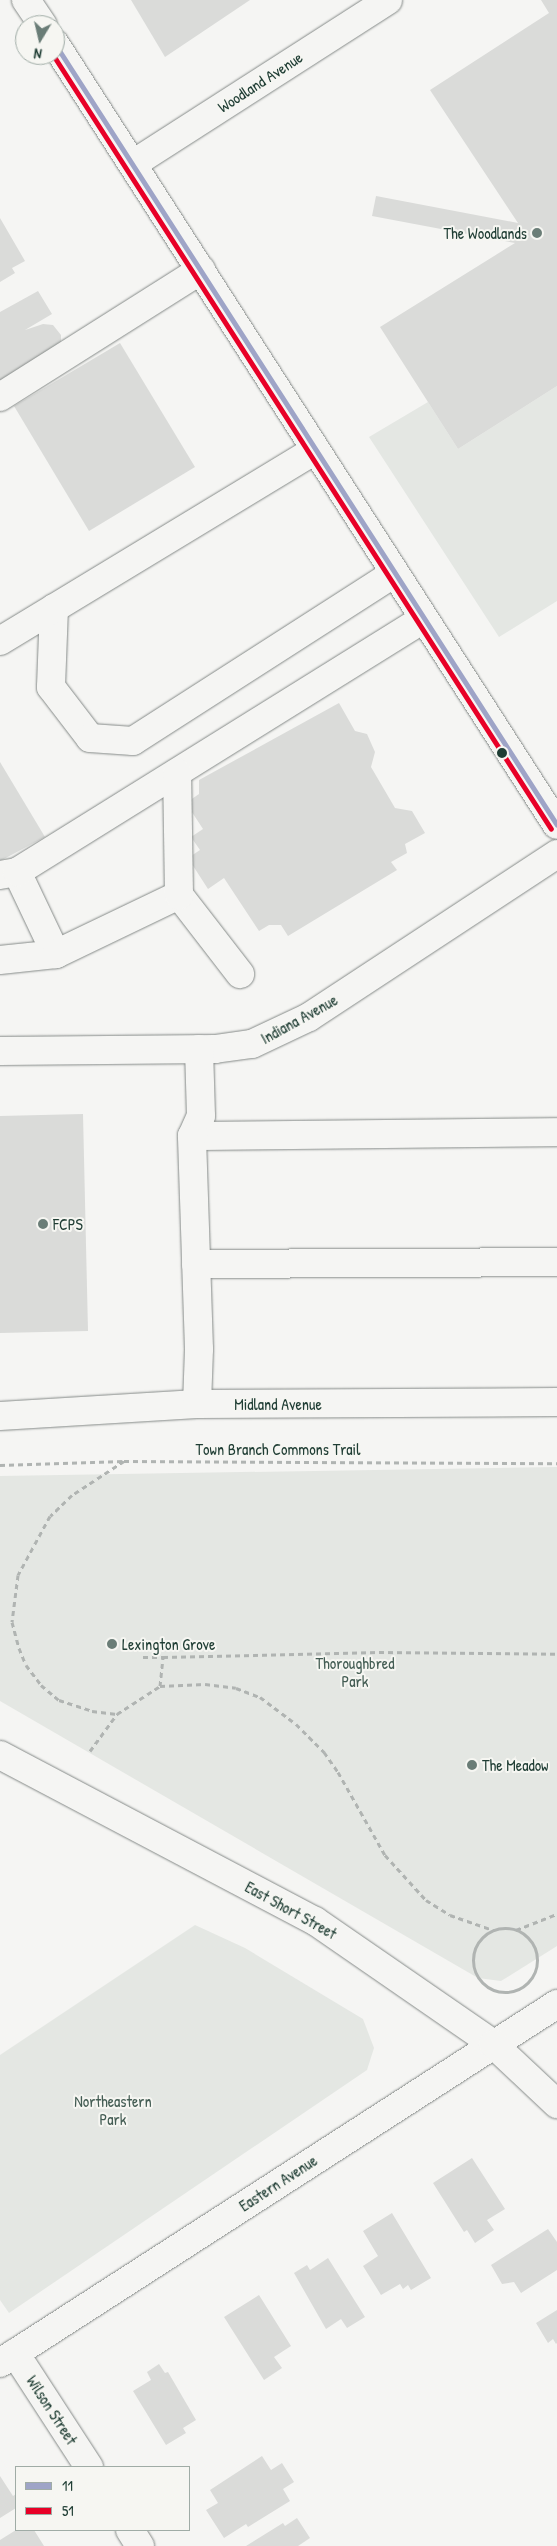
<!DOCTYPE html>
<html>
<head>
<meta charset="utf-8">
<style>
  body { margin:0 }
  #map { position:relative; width:557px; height:2546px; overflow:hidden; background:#f5f5f3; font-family:"Patrick Hand",sans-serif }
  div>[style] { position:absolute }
  .green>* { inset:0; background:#e4e7e3 }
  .building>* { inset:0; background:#dadbd9 }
  .path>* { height:3px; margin-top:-1.5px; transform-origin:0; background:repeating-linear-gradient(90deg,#b0b4b2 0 5px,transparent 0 9px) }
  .path>.ring { margin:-1.5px; padding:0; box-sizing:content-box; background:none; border:3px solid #b0b4b2; border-radius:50% }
  .roads { filter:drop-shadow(0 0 1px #858a88) drop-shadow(0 0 1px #858a88) }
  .minor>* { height:28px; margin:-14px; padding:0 14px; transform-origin:14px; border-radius:14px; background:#f5f5f3 }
  .major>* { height:28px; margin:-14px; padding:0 14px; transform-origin:14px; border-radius:14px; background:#f5f5f3 }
  .bus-1>* { height:5px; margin:-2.5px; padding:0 2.5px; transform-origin:2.5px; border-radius:2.5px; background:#9ea4c7 }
  .bus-2>* { height:5px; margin:-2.5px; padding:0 2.5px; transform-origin:2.5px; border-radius:2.5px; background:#e80027 }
  .dots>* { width:14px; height:14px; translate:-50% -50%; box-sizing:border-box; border:2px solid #f6f6f2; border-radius:50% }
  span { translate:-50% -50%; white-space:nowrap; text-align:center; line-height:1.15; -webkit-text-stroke:4px #f6f6f2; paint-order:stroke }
  .street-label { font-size:16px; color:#1f3d34 }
  .poi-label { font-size:16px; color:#1f3d34 }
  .right { translate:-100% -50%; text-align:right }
  .left { translate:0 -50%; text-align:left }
  .park-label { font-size:16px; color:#445d54 }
  .legend { position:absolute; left:15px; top:2466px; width:175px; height:65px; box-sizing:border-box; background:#f6f6f2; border:1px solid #a0aca6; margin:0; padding:6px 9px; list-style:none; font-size:15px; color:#1f3d34 }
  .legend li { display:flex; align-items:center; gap:10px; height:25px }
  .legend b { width:25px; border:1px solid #a0aca6 }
  .north { position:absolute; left:15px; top:15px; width:50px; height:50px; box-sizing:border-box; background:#f6f6f2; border:1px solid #a0aca6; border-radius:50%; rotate:189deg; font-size:14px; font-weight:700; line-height:20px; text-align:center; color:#1f3d34 }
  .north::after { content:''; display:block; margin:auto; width:18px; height:22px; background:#6a7d77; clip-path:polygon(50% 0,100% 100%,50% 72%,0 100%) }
</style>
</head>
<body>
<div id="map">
  <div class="green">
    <div style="clip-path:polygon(557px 386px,557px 601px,499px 637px,369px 437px,428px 402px,458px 449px)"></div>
    <div style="clip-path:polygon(557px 1467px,557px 1946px,501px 1981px,478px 1978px,0 1701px,0 1476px)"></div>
    <div style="clip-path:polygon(195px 1925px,245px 1948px,363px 2019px,374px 2048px,367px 2070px,9px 2313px,0 2300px,0 2055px)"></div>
  </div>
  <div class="building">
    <div style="clip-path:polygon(131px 0,250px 0,165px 57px)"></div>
    <div style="clip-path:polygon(541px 0,557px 0,557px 386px,458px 449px,380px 327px,515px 243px,372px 216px,376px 196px,518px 223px,430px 90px,549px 13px)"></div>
    <div style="clip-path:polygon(0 218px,25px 261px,12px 268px,15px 273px,0 282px)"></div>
    <div style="clip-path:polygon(38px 291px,52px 314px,25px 330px,43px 324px,53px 325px,61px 335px,61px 345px,0 389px,0 312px)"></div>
    <div style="clip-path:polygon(120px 343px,195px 467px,89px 531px,14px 406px)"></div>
    <div style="clip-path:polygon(339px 703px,355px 731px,367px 734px,375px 752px,371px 767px,395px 808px,412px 811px,425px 833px,405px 844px,407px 853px,391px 862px,397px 870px,288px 936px,281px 925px,269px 925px,259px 931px,224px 878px,208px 889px,188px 858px,200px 850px,191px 837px,203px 829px,186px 803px,199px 794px,199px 780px)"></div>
    <div style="clip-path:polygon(0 762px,45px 837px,0 861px)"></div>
    <div style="clip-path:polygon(83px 1114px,88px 1331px,0 1333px,0 1116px)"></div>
    <div style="clip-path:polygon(472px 2158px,505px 2209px,487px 2220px,494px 2230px,475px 2243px,467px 2230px,464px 2232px,433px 2183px)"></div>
    <div style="clip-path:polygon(392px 2213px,431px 2278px,411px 2290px,408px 2285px,403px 2289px,400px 2284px,381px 2295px,363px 2266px,378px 2256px,363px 2231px)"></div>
    <div style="clip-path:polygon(548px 2229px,557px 2242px,557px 2270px,521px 2293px,514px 2282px,502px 2284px,491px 2265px)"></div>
    <div style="clip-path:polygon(328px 2258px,365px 2317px,347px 2328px,341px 2319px,326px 2329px,294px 2273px,307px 2265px,310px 2270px)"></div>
    <div style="clip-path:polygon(259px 2295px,291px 2346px,274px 2357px,282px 2368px,264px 2380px,224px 2317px)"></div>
    <div style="clip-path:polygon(557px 2310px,557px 2343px,556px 2344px,553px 2339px,548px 2343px,536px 2323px)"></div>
    <div style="clip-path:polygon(159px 2364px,165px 2373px,168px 2372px,196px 2420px,183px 2428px,186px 2433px,166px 2445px,133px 2391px,151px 2380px,147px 2372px)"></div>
    <div style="clip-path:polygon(262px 2456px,271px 2470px,282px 2463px,294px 2482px,283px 2489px,290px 2501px,248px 2527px,246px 2524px,224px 2538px,206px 2510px,218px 2503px,210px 2490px)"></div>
    <div style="clip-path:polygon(0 2476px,13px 2496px,16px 2494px,16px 2508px,0 2518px)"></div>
    <div style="clip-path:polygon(297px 2518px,310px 2538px,298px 2546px,246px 2546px,283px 2523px,285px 2526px)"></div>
    <div style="clip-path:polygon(16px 2530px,34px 2530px,44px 2546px,0 2546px,0 2540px)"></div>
  </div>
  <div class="path">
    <div style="left:124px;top:1461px;width:62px;rotate:146.8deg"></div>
    <div style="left:72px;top:1495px;width:30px;rotate:136deg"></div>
    <div style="left:50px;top:1516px;width:67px;rotate:118.5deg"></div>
    <div style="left:18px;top:1575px;width:47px;rotate:97.3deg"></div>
    <div style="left:12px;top:1622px;width:27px;rotate:75deg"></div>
    <div style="left:19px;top:1648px;width:18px;rotate:68deg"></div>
    <div style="left:26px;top:1665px;width:25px;rotate:53deg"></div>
    <div style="left:41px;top:1685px;width:23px;rotate:40deg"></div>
    <div style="left:59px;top:1700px;width:35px;rotate:18deg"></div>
    <div style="left:92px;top:1711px;width:25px;rotate:7deg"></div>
    <div style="left:117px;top:1714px;width:51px;rotate:-33.1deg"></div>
    <div style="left:160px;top:1686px;width:29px;rotate:-84deg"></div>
    <div style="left:163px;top:1657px;width:216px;rotate:-1.3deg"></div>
    <div style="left:379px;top:1652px;width:178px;rotate:0.6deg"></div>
    <div style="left:0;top:1465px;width:124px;rotate:-1.8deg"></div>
    <div style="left:124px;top:1461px;width:433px;rotate:0.3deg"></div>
    <div style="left:143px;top:1657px;width:20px"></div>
    <div style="left:160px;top:1686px;width:45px;rotate:-2.5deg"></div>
    <div style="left:205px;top:1684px;width:31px;rotate:7deg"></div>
    <div style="left:236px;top:1688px;width:26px;rotate:21deg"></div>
    <div style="left:260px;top:1697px;width:45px;rotate:36.9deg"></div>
    <div style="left:296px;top:1724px;width:40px;rotate:45deg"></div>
    <div style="left:324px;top:1752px;width:24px;rotate:55deg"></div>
    <div style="left:338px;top:1772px;width:95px;rotate:60.5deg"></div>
    <div style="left:385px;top:1855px;width:61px;rotate:47.7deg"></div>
    <div style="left:426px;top:1900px;width:28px;rotate:32deg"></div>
    <div style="left:450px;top:1915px;width:46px;rotate:19.2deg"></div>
    <div style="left:90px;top:1751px;width:46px;rotate:-53.9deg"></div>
    <div class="ring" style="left:473px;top:1928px;width:61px;height:61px"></div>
    <div style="left:516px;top:1930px;width:44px;rotate:-21.3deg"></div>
  </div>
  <div class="roads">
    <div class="minor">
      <div style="left:133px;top:164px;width:303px;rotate:-32.7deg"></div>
      <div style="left:0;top:397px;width:238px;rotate:-32.3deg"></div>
      <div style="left:54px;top:608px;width:79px;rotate:92.2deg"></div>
      <div style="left:51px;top:687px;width:64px;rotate:52.6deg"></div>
      <div style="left:90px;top:738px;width:43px;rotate:4deg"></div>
      <div style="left:133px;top:741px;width:311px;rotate:-32.7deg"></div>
      <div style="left:0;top:641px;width:369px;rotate:-31.2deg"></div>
      <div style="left:17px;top:872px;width:91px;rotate:64.6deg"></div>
      <div style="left:0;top:875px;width:17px;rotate:-10deg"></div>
      <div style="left:17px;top:872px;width:479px;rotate:-31.9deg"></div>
      <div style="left:179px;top:895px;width:100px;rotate:52.3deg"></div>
      <div style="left:0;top:960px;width:56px;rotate:-6.1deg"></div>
      <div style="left:56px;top:954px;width:136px;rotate:-25.6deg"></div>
      <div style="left:179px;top:895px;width:122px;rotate:-90.9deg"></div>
      <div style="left:0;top:1051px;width:215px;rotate:-0.5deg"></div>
      <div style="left:215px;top:1049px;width:37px;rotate:-8deg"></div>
      <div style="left:252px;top:1044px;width:63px;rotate:-25.3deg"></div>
      <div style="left:309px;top:1017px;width:297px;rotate:-33.3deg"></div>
      <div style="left:192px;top:1136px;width:365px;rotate:-0.6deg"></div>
      <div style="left:196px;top:1264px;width:361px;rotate:-0.3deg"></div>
      <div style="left:197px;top:1404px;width:55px;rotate:-87.9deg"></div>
      <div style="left:199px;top:1349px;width:213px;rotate:-91.9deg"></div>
      <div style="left:192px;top:1136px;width:22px;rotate:-66deg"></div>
      <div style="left:201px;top:1116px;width:67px;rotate:-91.7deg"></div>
      <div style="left:15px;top:2353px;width:136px;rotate:57deg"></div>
      <div style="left:0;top:2363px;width:663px;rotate:-32.8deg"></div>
      <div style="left:130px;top:2530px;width:19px;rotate:58deg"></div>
    </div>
    <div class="major">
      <div style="left:26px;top:0;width:30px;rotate:56deg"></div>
      <div style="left:55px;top:44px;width:928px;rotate:57.27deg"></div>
      <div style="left:0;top:1416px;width:197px;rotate:-3.5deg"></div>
      <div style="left:197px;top:1404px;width:360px;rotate:-0.3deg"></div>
      <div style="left:0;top:1755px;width:356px;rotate:27.8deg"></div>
      <div style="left:315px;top:1921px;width:216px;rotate:34.6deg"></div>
      <div style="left:493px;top:2044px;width:88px;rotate:43.2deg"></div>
    </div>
  </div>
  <div class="bus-1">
    <div style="left:55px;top:44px;width:928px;rotate:57.27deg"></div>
  </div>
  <div class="bus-2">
    <div style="left:53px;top:55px;width:920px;rotate:57.24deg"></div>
  </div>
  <div class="dots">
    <div style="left:537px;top:233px;background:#6a7d77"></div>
    <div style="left:502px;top:753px;background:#1f3d34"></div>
    <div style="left:43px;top:1224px;background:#6a7d77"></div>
    <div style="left:112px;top:1644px;background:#6a7d77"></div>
    <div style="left:472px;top:1765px;background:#6a7d77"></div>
  </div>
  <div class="street-label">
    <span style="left:260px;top:82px;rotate:-33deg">Woodland Avenue</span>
    <span style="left:299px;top:1019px;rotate:-29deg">Indiana Avenue</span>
    <span style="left:278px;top:1404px">Midland Avenue</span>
    <span style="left:278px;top:1449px">Town Branch Commons Trail</span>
    <span style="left:291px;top:1910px;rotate:29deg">East Short Street</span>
    <span style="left:278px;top:2183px;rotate:-33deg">Eastern Avenue</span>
    <span style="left:52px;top:2410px;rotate:57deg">Wilson Street</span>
  </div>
  <div class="poi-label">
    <span class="right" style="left:527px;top:233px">The Woodlands</span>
    <span class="left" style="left:53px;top:1224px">FCPS</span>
    <span class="left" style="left:122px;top:1644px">Lexington Grove</span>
    <span class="left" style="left:482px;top:1765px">The Meadow</span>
  </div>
  <div class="park-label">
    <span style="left:355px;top:1672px">Thoroughbred<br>Park</span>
    <span style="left:113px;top:2110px">Northeastern<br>Park</span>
  </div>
  <ul class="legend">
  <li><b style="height:6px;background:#9ea4c7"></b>11</li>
  <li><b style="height:6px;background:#e80027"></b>51</li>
  </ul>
  <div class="north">N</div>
</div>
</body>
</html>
